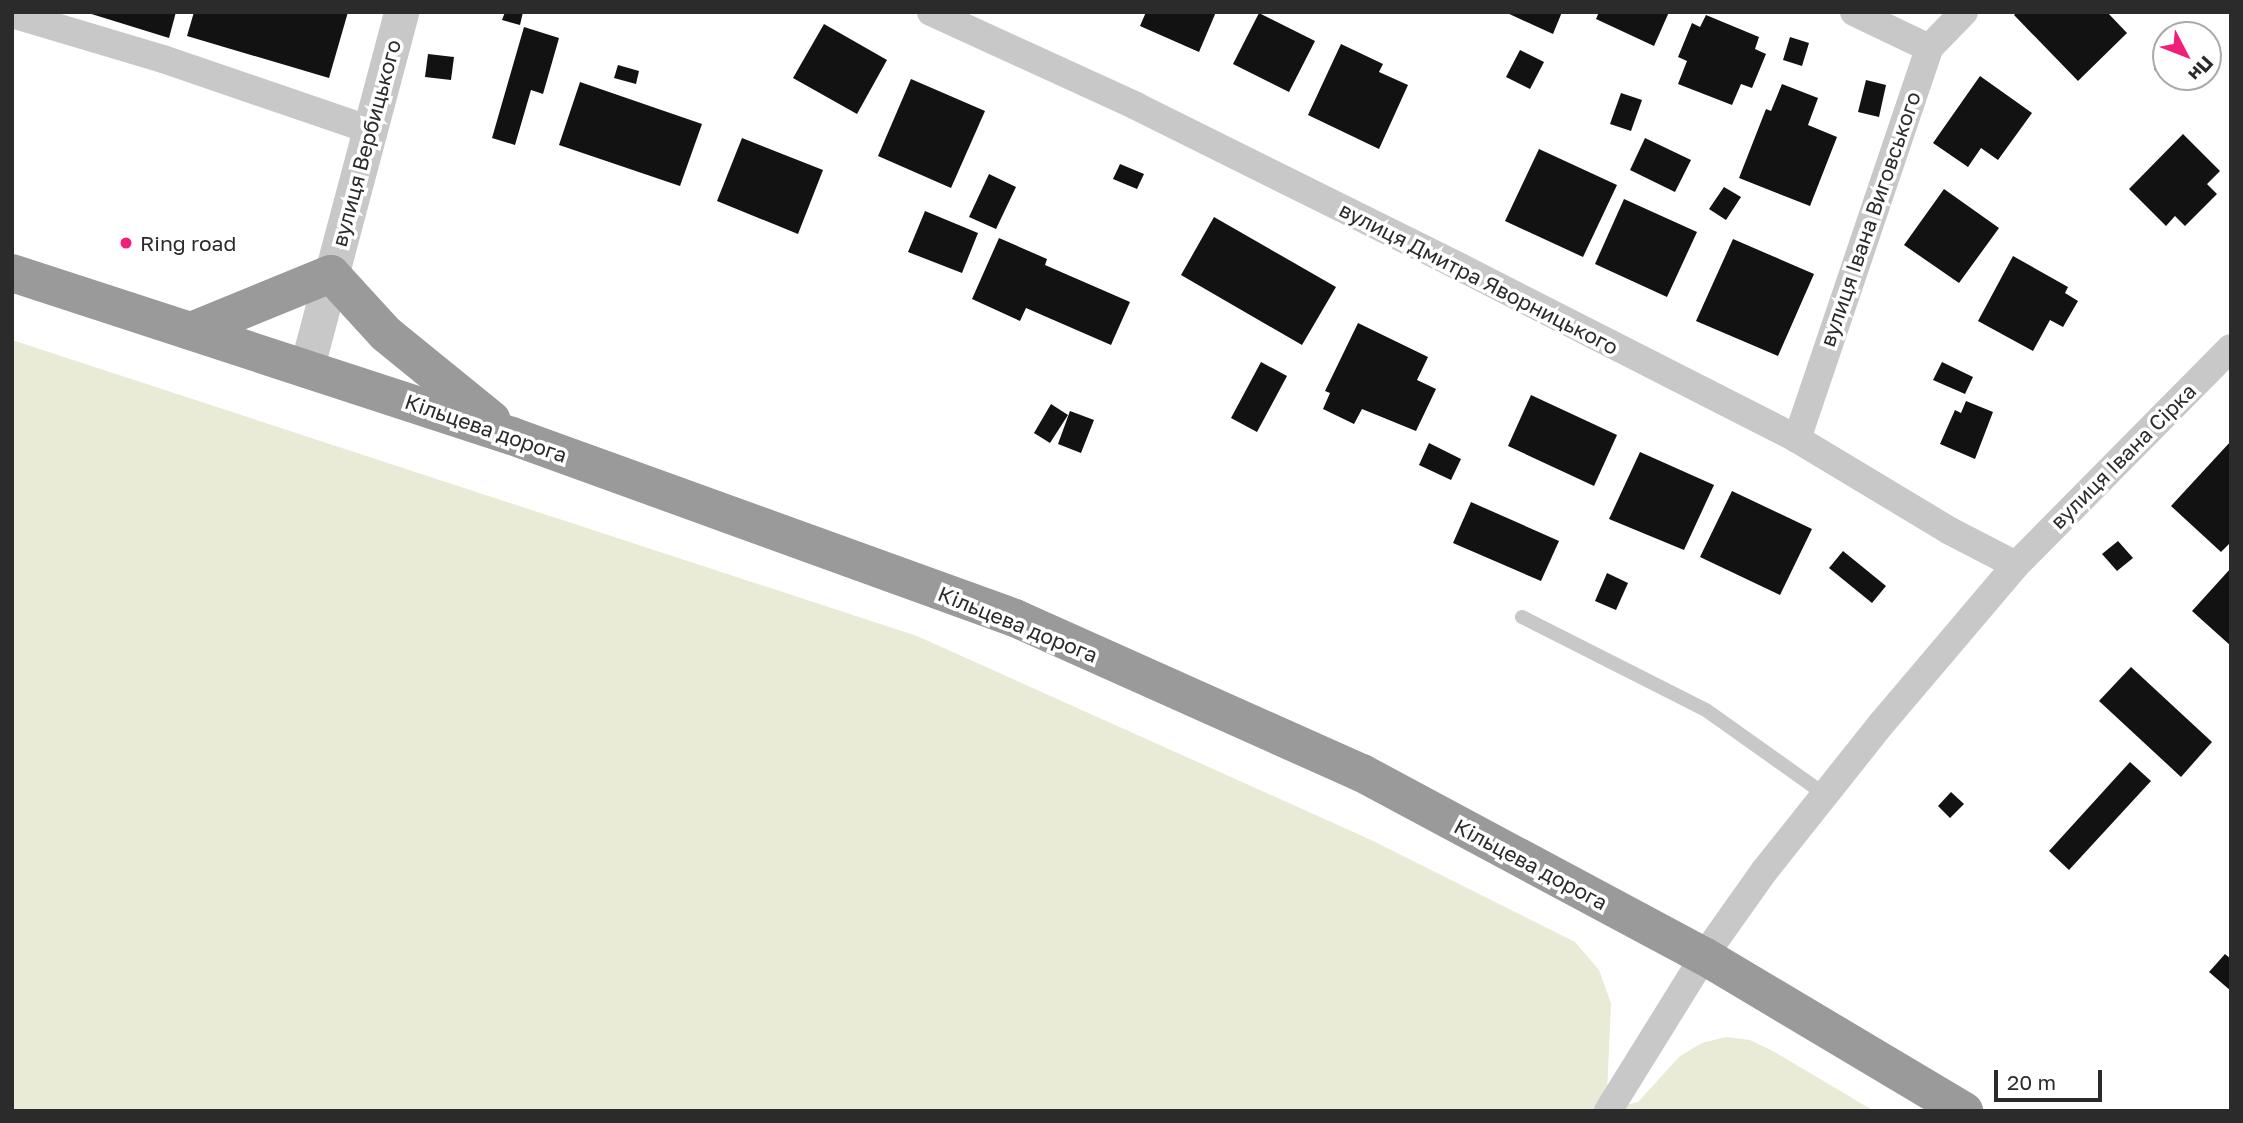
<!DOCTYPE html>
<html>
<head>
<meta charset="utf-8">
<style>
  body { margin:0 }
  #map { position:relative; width:2243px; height:1123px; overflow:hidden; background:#fff; font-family:"Golos Text",sans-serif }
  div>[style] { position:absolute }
  .green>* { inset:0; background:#e9ebd7 }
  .building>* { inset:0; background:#121212 }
  .service>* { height:14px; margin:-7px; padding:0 7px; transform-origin:7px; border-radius:7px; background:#c8c8c8 }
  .minor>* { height:28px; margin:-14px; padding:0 14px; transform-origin:14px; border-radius:14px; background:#c8c8c8 }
  .tertiary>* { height:35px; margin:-17.5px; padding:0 17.5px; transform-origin:17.5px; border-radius:17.5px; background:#c8c8c8 }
  .trunk>* { height:38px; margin:-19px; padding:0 19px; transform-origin:19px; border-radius:19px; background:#9a9a9a }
  .dots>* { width:19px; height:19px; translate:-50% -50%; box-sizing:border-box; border:4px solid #fff; border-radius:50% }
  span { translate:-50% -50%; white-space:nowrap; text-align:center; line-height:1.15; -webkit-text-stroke:7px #fff; paint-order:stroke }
  .street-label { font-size:21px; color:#2b2b2b }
  .poi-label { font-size:21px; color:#2b2b2b }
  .left { translate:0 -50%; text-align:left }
  .frame { position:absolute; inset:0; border:14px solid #2b2b2b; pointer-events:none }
  .north { position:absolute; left:2152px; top:21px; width:70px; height:70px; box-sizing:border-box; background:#fff; border:2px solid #aaa; border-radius:50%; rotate:132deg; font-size:19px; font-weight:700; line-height:28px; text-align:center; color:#2b2b2b }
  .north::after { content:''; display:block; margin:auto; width:24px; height:32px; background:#f11f77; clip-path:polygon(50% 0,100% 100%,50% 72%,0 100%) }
  .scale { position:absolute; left:1994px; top:1070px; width:108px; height:32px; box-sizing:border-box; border:4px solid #2b2b2b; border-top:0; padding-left:9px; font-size:21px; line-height:24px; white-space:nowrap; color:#2b2b2b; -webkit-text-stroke:5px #fff; paint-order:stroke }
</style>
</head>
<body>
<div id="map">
  <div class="green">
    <div style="clip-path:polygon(12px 340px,917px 636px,1369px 839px,1575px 942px,1599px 970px,1611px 1003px,1607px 1095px,1621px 1106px,1638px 1102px,1680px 1056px,1702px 1043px,1726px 1037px,1750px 1040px,1773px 1051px,1874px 1111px,12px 1111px)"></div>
  </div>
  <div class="building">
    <div style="clip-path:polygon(85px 12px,176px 12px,169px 38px)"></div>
    <div style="clip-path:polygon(194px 12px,348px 12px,329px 78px,187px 36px)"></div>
    <div style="clip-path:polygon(505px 12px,523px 12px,520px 25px,502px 20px)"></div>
    <div style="clip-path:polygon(1146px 12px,1216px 12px,1199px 52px,1140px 26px)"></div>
    <div style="clip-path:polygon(1505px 12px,1562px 12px,1553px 34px)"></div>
    <div style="clip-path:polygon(1599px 12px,1669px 12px,1654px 46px,1596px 19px)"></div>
    <div style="clip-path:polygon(2017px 12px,2107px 12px,2127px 33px,2078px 81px,2014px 15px)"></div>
    <div style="clip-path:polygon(1259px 13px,1315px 41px,1289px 92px,1233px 64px)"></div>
    <div style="clip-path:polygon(1706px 15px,1759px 37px,1755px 49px,1766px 54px,1752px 88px,1741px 84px,1732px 105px,1678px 84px,1687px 61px,1678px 57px,1692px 23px,1700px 27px)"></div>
    <div style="clip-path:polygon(824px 24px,887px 60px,857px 114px,793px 78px)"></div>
    <div style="clip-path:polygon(524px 27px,559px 38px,543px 94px,531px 90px,515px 145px,492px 138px)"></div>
    <div style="clip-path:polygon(1790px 37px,1809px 43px,1802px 66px,1783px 60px)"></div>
    <div style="clip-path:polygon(1341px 44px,1383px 64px,1379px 72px,1408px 85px,1379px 149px,1308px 115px)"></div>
    <div style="clip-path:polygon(1520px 50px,1544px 62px,1530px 89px,1506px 77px)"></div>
    <div style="clip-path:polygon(428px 54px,454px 57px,451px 80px,425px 77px)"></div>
    <div style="clip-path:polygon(2166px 57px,2166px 77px,2183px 77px,2173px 87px,2154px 69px)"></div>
    <div style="clip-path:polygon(618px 65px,639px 71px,636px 84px,614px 78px)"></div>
    <div style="clip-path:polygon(1980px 76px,2032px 113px,1998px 160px,1981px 148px,1968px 167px,1933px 143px)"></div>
    <div style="clip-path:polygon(911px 79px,985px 111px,951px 188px,878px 156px)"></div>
    <div style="clip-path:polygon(1866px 80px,1886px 85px,1879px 117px,1858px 112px)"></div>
    <div style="clip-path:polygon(580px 82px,702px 124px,680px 186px,559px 145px)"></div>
    <div style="clip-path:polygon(1782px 84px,1818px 98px,1808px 125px,1837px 137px,1810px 206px,1739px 178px,1766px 109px,1771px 111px)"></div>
    <div style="clip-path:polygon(1621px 93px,1642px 100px,1631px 131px,1610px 124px)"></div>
    <div style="clip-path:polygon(2183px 134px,2220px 171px,2207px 184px,2217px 194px,2185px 226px,2175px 216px,2166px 226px,2129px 189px)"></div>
    <div style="clip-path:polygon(742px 138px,823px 170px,798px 234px,717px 201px)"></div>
    <div style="clip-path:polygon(1645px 138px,1691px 160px,1675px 192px,1630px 170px)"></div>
    <div style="clip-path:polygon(1539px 149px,1617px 185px,1583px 257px,1505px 221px)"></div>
    <div style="clip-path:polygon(1120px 164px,1144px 174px,1137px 189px,1113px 179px)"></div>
    <div style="clip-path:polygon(989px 174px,1016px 187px,996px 229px,969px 217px)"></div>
    <div style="clip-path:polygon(1724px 187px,1741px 197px,1726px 220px,1709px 209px)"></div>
    <div style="clip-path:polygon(1944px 189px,1999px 228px,1959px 283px,1904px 245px)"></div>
    <div style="clip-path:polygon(1624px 199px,1697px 232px,1667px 297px,1595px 264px)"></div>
    <div style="clip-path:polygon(925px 211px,978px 233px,962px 273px,908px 252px)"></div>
    <div style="clip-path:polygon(1214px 217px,1336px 287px,1302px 345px,1181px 275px)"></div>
    <div style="clip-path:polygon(999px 238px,1047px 259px,1045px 265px,1130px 302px,1111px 345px,1026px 308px,1020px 321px,972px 299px)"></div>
    <div style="clip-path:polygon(1733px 239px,1814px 274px,1778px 356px,1696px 321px)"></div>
    <div style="clip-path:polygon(2013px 256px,2068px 287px,2065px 293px,2078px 301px,2063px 327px,2050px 320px,2033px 351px,1978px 321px)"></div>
    <div style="clip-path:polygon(1358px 323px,1428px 357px,1417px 380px,1436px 389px,1416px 431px,1362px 409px,1354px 424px,1323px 409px,1330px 393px,1325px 391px)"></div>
    <div style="clip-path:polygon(1261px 362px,1287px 376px,1257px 432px,1231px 418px)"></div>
    <div style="clip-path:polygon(1942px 362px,1973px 377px,1965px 394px,1933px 380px)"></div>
    <div style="clip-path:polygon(1531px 395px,1617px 435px,1594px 486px,1508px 446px)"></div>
    <div style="clip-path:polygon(1966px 401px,1993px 412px,1975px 459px,1940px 444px,1955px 410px,1961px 413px)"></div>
    <div style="clip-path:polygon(1051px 404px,1068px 415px,1050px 443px,1034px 433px)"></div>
    <div style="clip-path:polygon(1070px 411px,1094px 420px,1081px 453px,1058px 444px)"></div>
    <div style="clip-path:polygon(2231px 441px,2231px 542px,2221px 552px,2171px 506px)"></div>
    <div style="clip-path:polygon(1429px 443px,1461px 459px,1451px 480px,1419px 465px)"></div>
    <div style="clip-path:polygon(1640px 452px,1714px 485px,1684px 550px,1609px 519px)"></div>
    <div style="clip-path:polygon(1732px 491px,1812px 529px,1780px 595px,1700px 557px)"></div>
    <div style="clip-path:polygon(1471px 502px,1559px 541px,1541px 581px,1453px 543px)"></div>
    <div style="clip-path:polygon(2118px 541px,2133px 558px,2117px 571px,2102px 554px)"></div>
    <div style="clip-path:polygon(1843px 551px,1886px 586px,1872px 603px,1829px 568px)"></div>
    <div style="clip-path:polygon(2231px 568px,2231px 646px,2192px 611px)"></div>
    <div style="clip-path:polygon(1607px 573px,1628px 583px,1616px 610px,1595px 601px)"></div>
    <div style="clip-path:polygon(2131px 667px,2212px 742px,2181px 777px,2099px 701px)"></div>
    <div style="clip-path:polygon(2130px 762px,2151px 781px,2069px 870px,2049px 851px)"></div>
    <div style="clip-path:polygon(1951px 792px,1964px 804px,1950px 818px,1938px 806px)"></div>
    <div style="clip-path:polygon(2225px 954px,2231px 959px,2231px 991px,2209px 972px)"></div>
  </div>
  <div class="service">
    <div style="left:1522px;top:617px;width:206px;rotate:26.8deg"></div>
    <div style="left:1706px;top:710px;width:148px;rotate:35.4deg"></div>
  </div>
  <div class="minor">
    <div style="left:931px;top:12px;width:226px;rotate:24.6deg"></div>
    <div style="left:1136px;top:106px;width:362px;rotate:26.4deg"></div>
    <div style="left:1460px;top:267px;width:378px;rotate:27deg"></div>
    <div style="left:1797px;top:439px;width:179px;rotate:31deg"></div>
    <div style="left:1950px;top:531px;width:74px;rotate:27.3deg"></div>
    <div style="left:1854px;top:12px;width:83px;rotate:25.6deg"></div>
    <div style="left:12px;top:14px;width:158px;rotate:16.6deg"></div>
    <div style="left:163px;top:59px;width:217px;rotate:18.9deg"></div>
    <div style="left:1797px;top:439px;width:413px;rotate:-71.3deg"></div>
    <div style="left:1929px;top:48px;width:50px;rotate:-45.8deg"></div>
    <div style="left:1608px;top:1111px;width:182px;rotate:-58.2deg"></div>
    <div style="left:1704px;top:956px;width:105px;rotate:-54.7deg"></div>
    <div style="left:1765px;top:870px;width:188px;rotate:-51.5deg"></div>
    <div style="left:1882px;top:723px;width:207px;rotate:-49.7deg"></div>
    <div style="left:2016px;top:565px;width:305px;rotate:-45.3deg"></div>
  </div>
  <div class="tertiary">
    <div style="left:306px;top:370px;width:370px;rotate:-75.1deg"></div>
  </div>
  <div class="trunk">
    <div style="left:12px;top:273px;width:526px;rotate:18.06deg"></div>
    <div style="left:512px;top:436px;width:535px;rotate:19.89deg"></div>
    <div style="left:1015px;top:618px;width:380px;rotate:24.1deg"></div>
    <div style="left:1362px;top:773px;width:388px;rotate:28.2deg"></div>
    <div style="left:1704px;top:956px;width:303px;rotate:30.8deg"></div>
    <div style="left:191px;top:331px;width:151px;rotate:-22.2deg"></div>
    <div style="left:331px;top:274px;width:81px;rotate:47.5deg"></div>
    <div style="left:386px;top:334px;width:136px;rotate:39.1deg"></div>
  </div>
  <div class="dots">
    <div style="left:126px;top:243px;background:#f11f77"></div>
  </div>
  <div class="street-label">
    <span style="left:366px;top:143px;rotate:-75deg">вулиця Вербицького</span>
    <span style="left:1870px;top:219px;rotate:-71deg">вулиця Івана Виговського</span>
    <span style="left:1479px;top:278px;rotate:27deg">вулиця Дмитра Яворницького</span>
    <span style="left:486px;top:428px;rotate:19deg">Кільцева дорога</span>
    <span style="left:2123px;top:456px;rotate:-45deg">вулиця Івана Сірка</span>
    <span style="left:1018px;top:624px;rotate:22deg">Кільцева дорога</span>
    <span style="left:1531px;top:864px;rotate:28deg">Кільцева дорога</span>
  </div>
  <div class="poi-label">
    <span class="left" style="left:140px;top:243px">Ring road</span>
  </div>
  <div class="frame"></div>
  <div class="north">Пн</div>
  <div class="scale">20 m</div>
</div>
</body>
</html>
